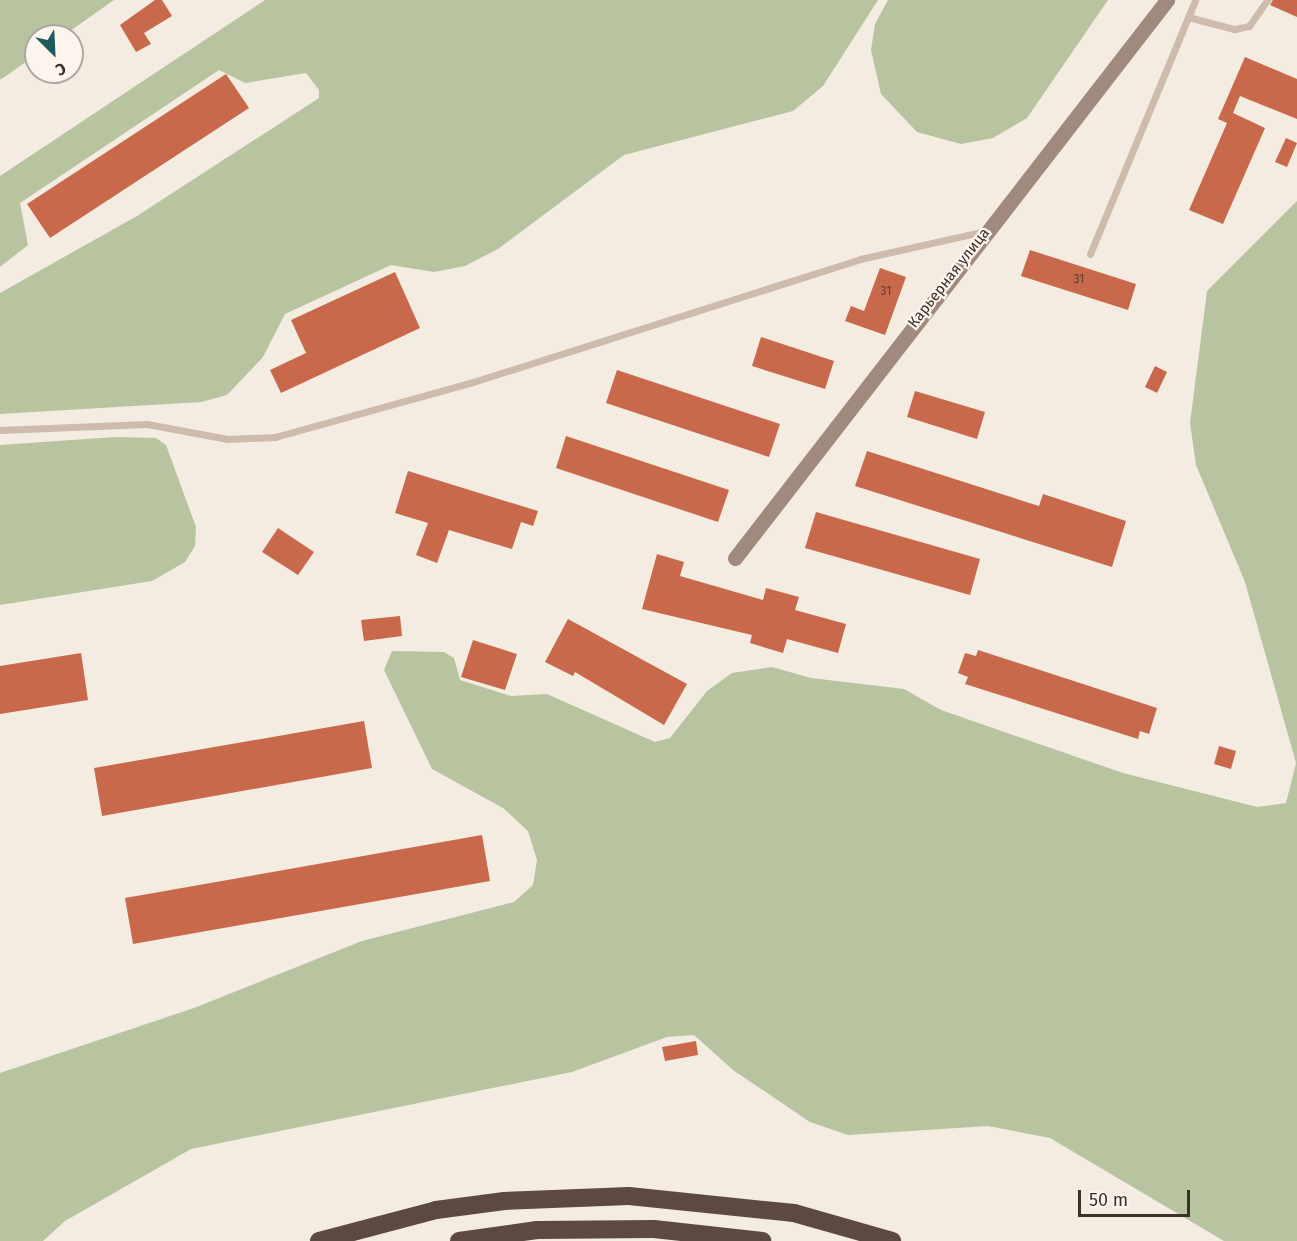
<!DOCTYPE html>
<html>
<head>
<meta charset="utf-8">
<style>
  body { margin:0 }
  #map { position:relative; width:1297px; height:1241px; overflow:hidden; background:#f4ebe1; font-family:"Fira Sans",sans-serif }
  div>[style] { position:absolute }
  .green>* { inset:0; background:#b8c4a0 }
  .building>* { inset:0; background:#c8694b }
  .lane>* { height:7px; margin:-3.5px; padding:0 3.5px; transform-origin:3.5px; border-radius:3.5px; background:#cdbbac }
  .secondary>* { height:15px; margin:-7.5px; padding:0 7.5px; transform-origin:7.5px; border-radius:7.5px; background:#a18a7d }
  .highway>* { height:18px; margin:-9px; padding:0 9px; transform-origin:9px; border-radius:9px; background:#5c4a42 }
  span { translate:-50% -50%; white-space:nowrap; text-align:center; line-height:1.15; -webkit-text-stroke:4.5px #fbf5ee; paint-order:stroke }
  .number-label { font-size:12px; color:#5e3e33 }
  .number-label span { -webkit-text-stroke-width:0 }
  .street-label { font-size:15px; color:#3b302b }
  .north { position:absolute; left:24px; top:24px; width:60px; height:60px; box-sizing:border-box; background:#fbf5ee; border:2px solid #aea6a0; border-radius:50%; rotate:156deg; font-size:16px; font-weight:700; line-height:24px; text-align:center; color:#3b302b }
  .north::after { content:''; display:block; margin:auto; width:21px; height:27px; background:#1f5a5e; clip-path:polygon(50% 0,100% 100%,50% 72%,0 100%) }
  .scale { position:absolute; left:1078px; top:1190px; width:112px; height:27px; box-sizing:border-box; border:3px solid #3b302b; border-top:0; padding-left:8px; font-size:18px; line-height:21px; white-space:nowrap; color:#3b302b; -webkit-text-stroke:4px #fbf5ee; paint-order:stroke }
</style>
</head>
<body>
<div id="map">
  <div class="green">
    <div style="clip-path:polygon(0 0,114px 0,63px 36px,36px 36px,36px 55px,0 80px)"></div>
    <div style="clip-path:polygon(265px 0,878px 0,823px 86px,793px 111px,624px 155px,498px 249px,465px 266px,434px 272px,391px 265px,285px 314px,263px 357px,227px 395px,201px 402px,0 414px,0 293px,137px 216px,319px 98px,319px 90px,306px 73px,245px 83px,219px 70px,20px 203px,28px 245px,0 267px,0 176px)"></div>
    <div style="clip-path:polygon(888px 0,1108px 0,1027px 118px,993px 138px,961px 144px,917px 132px,881px 94px,871px 50px,875px 24px)"></div>
    <div style="clip-path:polygon(1297px 201px,1297px 1241px,1224px 1241px,1050px 1138px,988px 1126px,848px 1135px,810px 1122px,733px 1070px,694px 1035px,667px 1037px,572px 1072px,191px 1149px,65px 1221px,43px 1241px,0 1241px,0 1073px,194px 1008px,362px 941px,514px 902px,533px 885px,537px 860px,528px 831px,503px 808px,432px 769px,384px 670px,392px 651px,444px 652px,454px 658px,460px 680px,511px 696px,547px 694px,655px 742px,670px 738px,707px 691px,732px 673px,772px 667px,811px 678px,904px 689px,941px 710px,1123px 773px,1257px 807px,1286px 803px,1296px 763px,1245px 582px,1196px 465px,1190px 423px,1207px 291px)"></div>
    <div style="clip-path:polygon(115px 437px,156px 438px,166px 445px,196px 527px,195px 546px,185px 562px,152px 581px,0 605px,0 445px)"></div>
  </div>
  <div class="building">
    <div style="clip-path:polygon(155px 0,162px 0,172px 16px,144px 33px,151px 44px,136px 52px,120px 25px)"></div>
    <div style="clip-path:polygon(1273px 0,1297px 0,1297px 17px,1270px 5px)"></div>
    <div style="clip-path:polygon(1245px 57px,1297px 79px,1297px 119px,1240px 96px,1233px 113px,1265px 128px,1223px 224px,1189px 210px,1227px 123px,1218px 119px)"></div>
    <div style="clip-path:polygon(226px 74px,249px 108px,50px 238px,27px 204px)"></div>
    <div style="clip-path:polygon(1286px 138px,1297px 143px,1287px 167px,1275px 162px)"></div>
    <div style="clip-path:polygon(1030px 250px,1136px 284px,1128px 310px,1021px 276px)"></div>
    <div style="clip-path:polygon(880px 268px,906px 277px,885px 335px,845px 321px,851px 306px,864px 311px)"></div>
    <div style="clip-path:polygon(395px 272px,420px 328px,281px 393px,270px 370px,306px 353px,291px 320px)"></div>
    <div style="clip-path:polygon(761px 337px,834px 361px,825px 389px,752px 366px)"></div>
    <div style="clip-path:polygon(1155px 366px,1167px 372px,1157px 393px,1145px 387px)"></div>
    <div style="clip-path:polygon(617px 370px,780px 424px,769px 457px,606px 403px)"></div>
    <div style="clip-path:polygon(915px 391px,985px 412px,977px 439px,907px 417px)"></div>
    <div style="clip-path:polygon(566px 436px,729px 490px,718px 522px,556px 468px)"></div>
    <div style="clip-path:polygon(867px 451px,1039px 506px,1043px 494px,1126px 521px,1112px 567px,855px 486px)"></div>
    <div style="clip-path:polygon(408px 471px,538px 511px,533px 526px,521px 522px,512px 549px,449px 530px,437px 563px,416px 555px,428px 523px,395px 513px)"></div>
    <div style="clip-path:polygon(816px 512px,980px 559px,970px 595px,805px 548px)"></div>
    <div style="clip-path:polygon(278px 528px,314px 552px,298px 575px,262px 552px)"></div>
    <div style="clip-path:polygon(657px 554px,684px 562px,680px 576px,763px 600px,766px 588px,799px 597px,795px 610px,846px 624px,838px 653px,787px 639px,783px 653px,750px 643px,752px 635px,642px 609px)"></div>
    <div style="clip-path:polygon(400px 616px,402px 636px,364px 641px,361px 620px)"></div>
    <div style="clip-path:polygon(568px 619px,687px 684px,664px 725px,575px 672px,573px 676px,545px 662px)"></div>
    <div style="clip-path:polygon(473px 640px,517px 654px,505px 690px,461px 677px)"></div>
    <div style="clip-path:polygon(978px 650px,1157px 708px,1149px 734px,1140px 731px,1138px 739px,965px 684px,968px 677px,958px 673px,965px 653px,976px 656px)"></div>
    <div style="clip-path:polygon(81px 653px,88px 700px,0 714px,0 666px)"></div>
    <div style="clip-path:polygon(364px 721px,372px 768px,102px 816px,94px 768px)"></div>
    <div style="clip-path:polygon(1219px 746px,1236px 751px,1231px 769px,1214px 764px)"></div>
    <div style="clip-path:polygon(482px 835px,490px 881px,133px 944px,125px 898px)"></div>
    <div style="clip-path:polygon(696px 1041px,698px 1055px,665px 1061px,662px 1047px)"></div>
  </div>
  <div class="lane">
    <div style="left:1188px;top:17px;width:48px;rotate:14.6deg"></div>
    <div style="left:1234px;top:29px;width:15px;rotate:-11deg"></div>
    <div style="left:1249px;top:26px;width:32px;rotate:-55deg"></div>
    <div style="left:1090px;top:254px;width:275px;rotate:-67.5deg"></div>
    <div style="left:0;top:430px;width:147px;rotate:-2.3deg"></div>
    <div style="left:147px;top:424px;width:82px;rotate:10.5deg"></div>
    <div style="left:228px;top:439px;width:47px;rotate:-2.4deg"></div>
    <div style="left:275px;top:437px;width:205px;rotate:-15.5deg"></div>
    <div style="left:473px;top:382px;width:406px;rotate:-17.6deg"></div>
    <div style="left:860px;top:259px;width:128px;rotate:-12.6deg"></div>
  </div>
  <div class="secondary">
    <div style="left:735px;top:558px;width:706px;rotate:-52.25deg"></div>
  </div>
  <div class="highway">
    <div style="left:319px;top:1241px;width:121px;rotate:-14.8deg"></div>
    <div style="left:436px;top:1210px;width:69px;rotate:-7.5deg"></div>
    <div style="left:504px;top:1201px;width:125px;rotate:-2.3deg"></div>
    <div style="left:629px;top:1196px;width:166px;rotate:5.9deg"></div>
    <div style="left:794px;top:1213px;width:102px;rotate:15.9deg"></div>
    <div style="left:459px;top:1241px;width:79px;rotate:-8deg"></div>
    <div style="left:537px;top:1230px;width:117px;rotate:-0.5deg"></div>
    <div style="left:654px;top:1229px;width:109px;rotate:6.3deg"></div>
  </div>
  <div class="number-label">
    <span style="left:1079px;top:280px">31</span>
    <span style="left:886px;top:292px">31</span>
  </div>
  <div class="street-label">
    <span style="left:949px;top:278px;rotate:-52deg">Карьерная улица</span>
  </div>
  <div class="north">С</div>
  <div class="scale">50 m</div>
</div>
</body>
</html>
